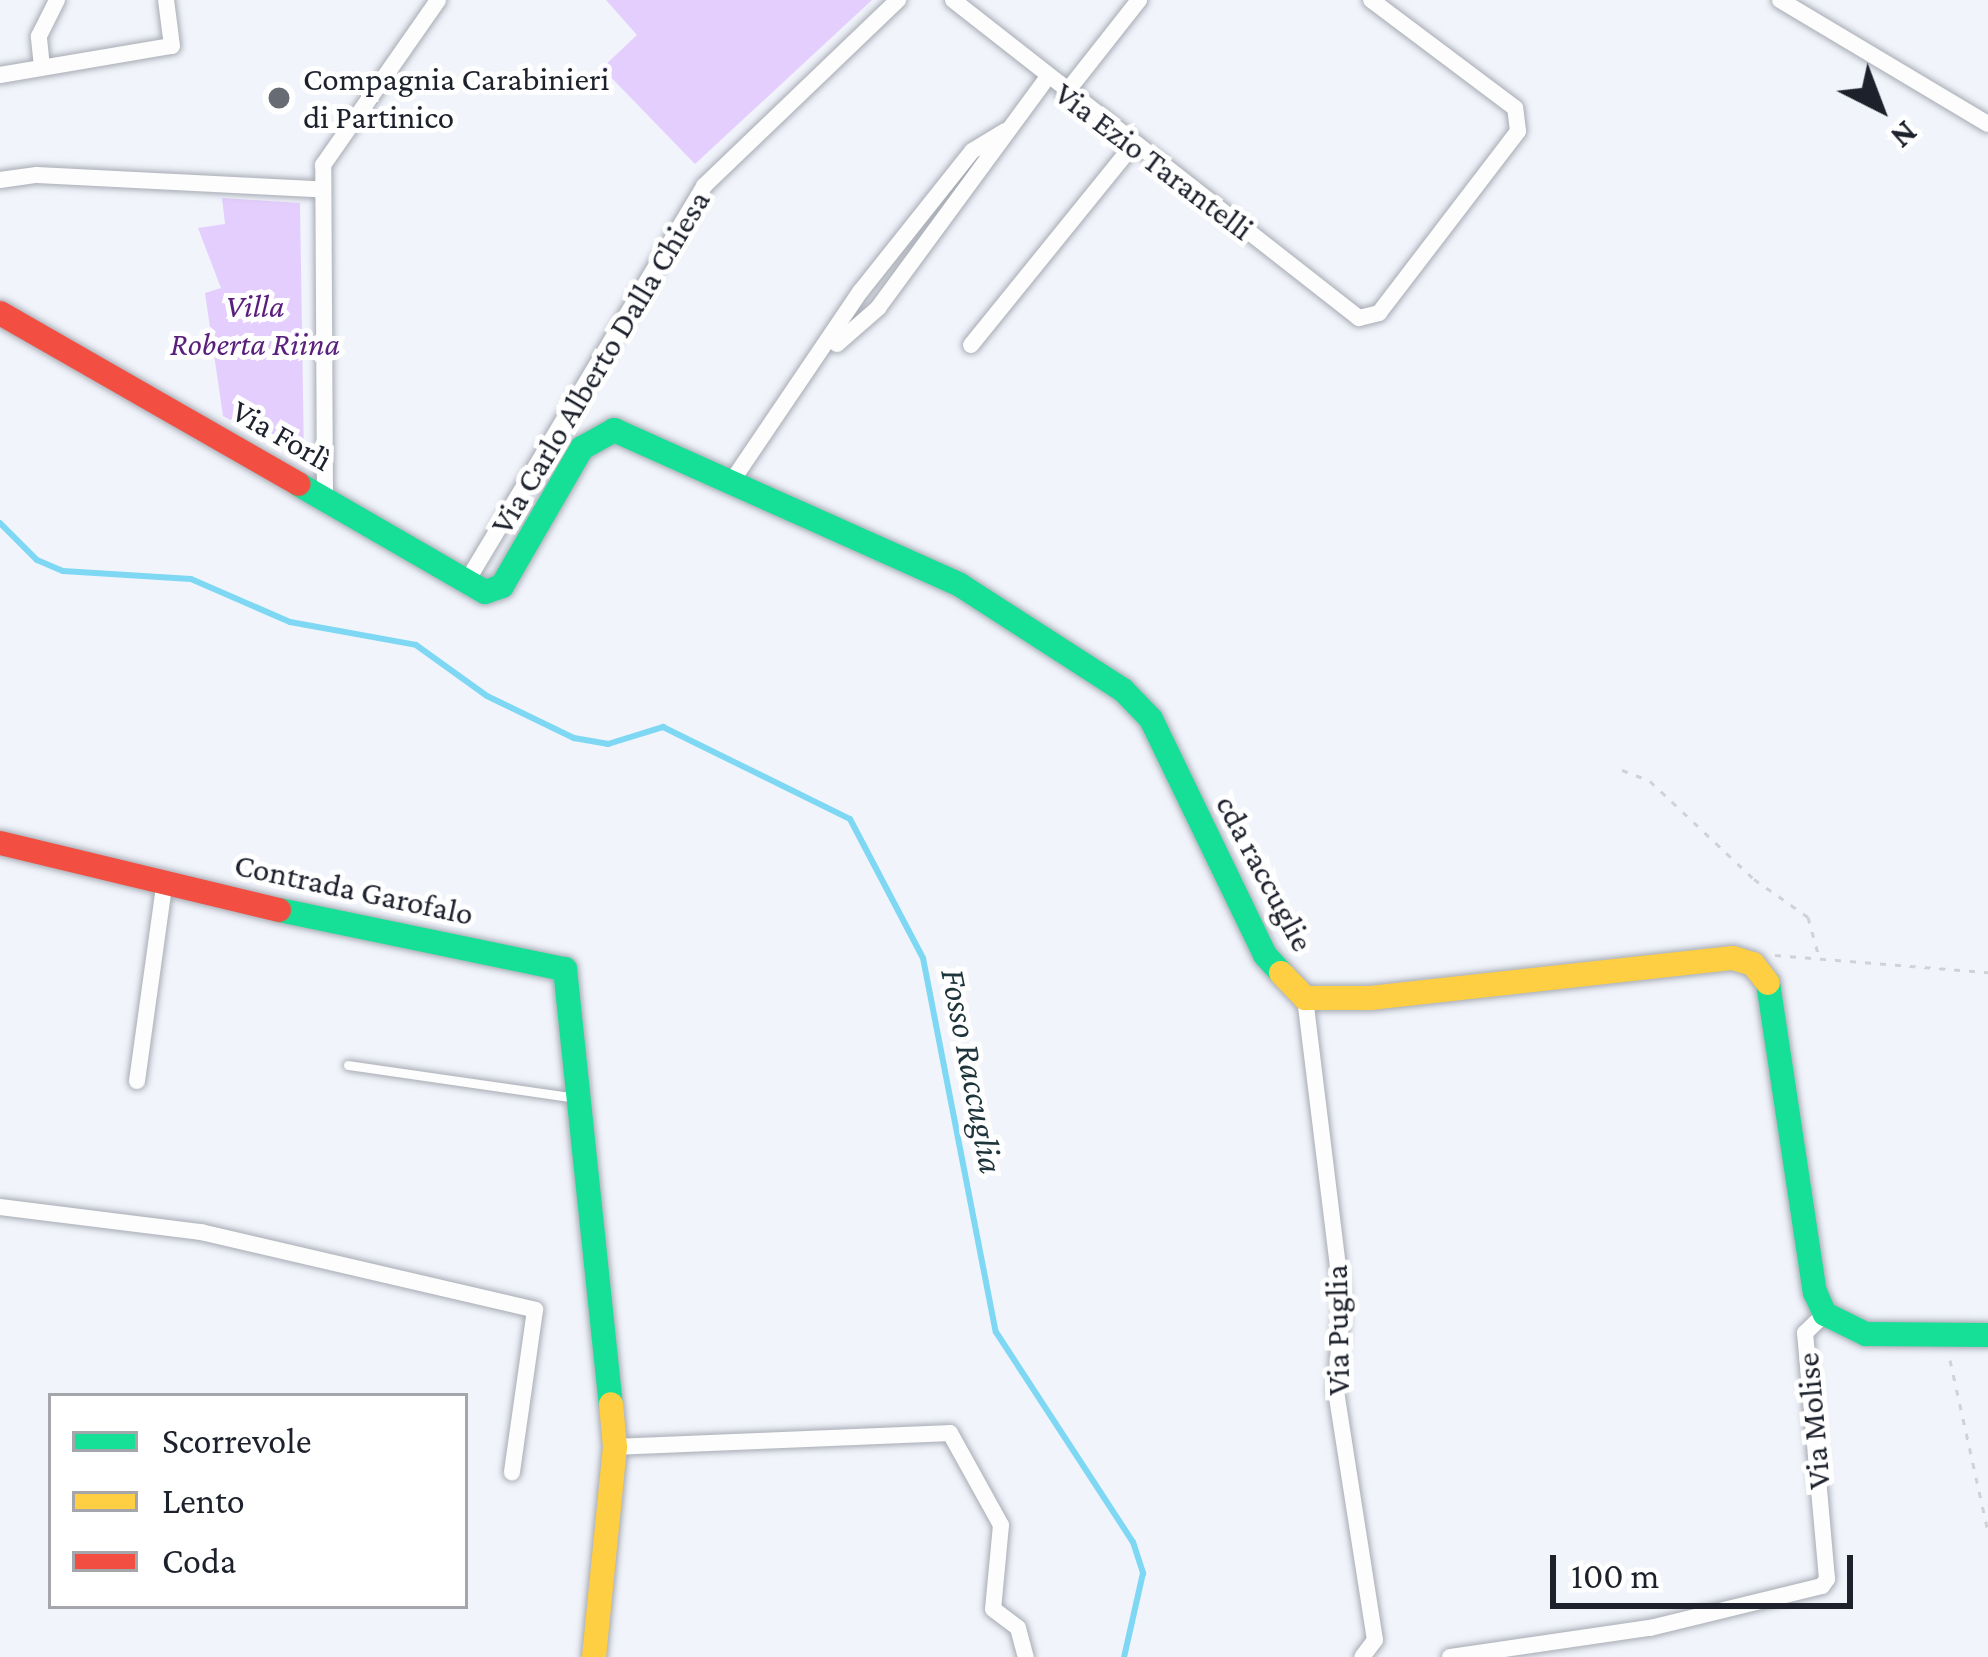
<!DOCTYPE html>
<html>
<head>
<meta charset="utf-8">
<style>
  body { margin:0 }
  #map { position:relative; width:1988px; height:1657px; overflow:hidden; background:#f1f4fb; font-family:"Crimson Pro",serif }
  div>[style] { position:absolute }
  .green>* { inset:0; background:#e4cefd }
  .stream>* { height:6px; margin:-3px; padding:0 3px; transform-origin:3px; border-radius:3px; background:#7ed8f4 }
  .path>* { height:3px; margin-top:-1.5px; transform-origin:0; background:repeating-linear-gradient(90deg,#d0d2d5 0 6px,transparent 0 15px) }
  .roads { filter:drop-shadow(0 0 3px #a7abb3) drop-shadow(0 0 3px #a7abb3) }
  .lane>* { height:9px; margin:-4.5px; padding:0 4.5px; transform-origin:4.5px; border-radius:4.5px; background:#fdfdfe }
  .street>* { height:16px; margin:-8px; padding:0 8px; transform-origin:8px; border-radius:8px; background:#fdfdfe }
  .fast>* { height:24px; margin:-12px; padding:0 12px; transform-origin:12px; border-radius:12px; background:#16e098 }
  .slow>* { height:24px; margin:-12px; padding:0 12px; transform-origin:12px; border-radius:12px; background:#ffcf43 }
  .jam>* { height:24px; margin:-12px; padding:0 12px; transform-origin:12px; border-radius:12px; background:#f24e42 }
  .dots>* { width:33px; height:33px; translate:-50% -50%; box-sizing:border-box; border:6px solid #fff; border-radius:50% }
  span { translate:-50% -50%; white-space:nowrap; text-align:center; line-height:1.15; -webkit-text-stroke:10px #fff; paint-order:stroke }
  .poi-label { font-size:33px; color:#1c212c }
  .left { translate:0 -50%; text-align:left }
  .street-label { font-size:33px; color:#1c212c }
  .park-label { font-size:33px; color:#581f7c; font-style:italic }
  .water-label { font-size:36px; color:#1e343b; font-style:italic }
  .legend { position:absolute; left:48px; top:1393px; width:420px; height:216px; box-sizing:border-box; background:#fff; border:3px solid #a4a6ab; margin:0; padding:15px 21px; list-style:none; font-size:36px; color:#1c212c }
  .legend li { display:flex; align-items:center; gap:24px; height:60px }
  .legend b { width:60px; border:3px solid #a4a6ab }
  .north { position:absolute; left:1820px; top:48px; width:120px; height:120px; -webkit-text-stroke:9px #fff; paint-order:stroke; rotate:138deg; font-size:33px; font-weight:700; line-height:48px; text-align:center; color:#1c212c }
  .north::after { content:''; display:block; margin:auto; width:42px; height:54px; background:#1c212c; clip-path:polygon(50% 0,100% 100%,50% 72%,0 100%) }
  .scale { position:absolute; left:1550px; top:1555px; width:303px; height:54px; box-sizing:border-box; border:6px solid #1c212c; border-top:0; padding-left:15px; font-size:36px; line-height:42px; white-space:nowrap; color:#1c212c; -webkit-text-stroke:9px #fff; paint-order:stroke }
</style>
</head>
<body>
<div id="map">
  <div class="green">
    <div style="clip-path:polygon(606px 0,872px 0,695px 164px,602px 68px,637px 35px)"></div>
    <div style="clip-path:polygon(222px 198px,300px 203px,304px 460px,223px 416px,205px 293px,221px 288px,198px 228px,225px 224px)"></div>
  </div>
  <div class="stream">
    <div style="left:0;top:523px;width:52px;rotate:45deg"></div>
    <div style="left:37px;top:560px;width:28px;rotate:23deg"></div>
    <div style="left:63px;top:571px;width:128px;rotate:3.6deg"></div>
    <div style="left:191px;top:579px;width:108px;rotate:23.5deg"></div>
    <div style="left:290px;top:622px;width:128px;rotate:10.3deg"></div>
    <div style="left:416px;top:645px;width:87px;rotate:35.7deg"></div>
    <div style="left:487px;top:696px;width:97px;rotate:25.8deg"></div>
    <div style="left:574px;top:738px;width:35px;rotate:10deg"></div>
    <div style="left:608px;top:744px;width:58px;rotate:-17.2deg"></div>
    <div style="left:663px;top:727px;width:208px;rotate:26.2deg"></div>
    <div style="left:850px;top:819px;width:157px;rotate:62.3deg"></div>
    <div style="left:923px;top:958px;width:381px;rotate:79deg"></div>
    <div style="left:996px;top:1332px;width:251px;rotate:56.9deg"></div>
    <div style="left:1133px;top:1542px;width:33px;rotate:72deg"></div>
    <div style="left:1143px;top:1573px;width:86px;rotate:102.7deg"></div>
  </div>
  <div class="path">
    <div style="left:1622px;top:770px;width:30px;rotate:21deg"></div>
    <div style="left:1650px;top:781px;width:143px;rotate:43.3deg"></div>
    <div style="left:1754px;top:879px;width:66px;rotate:35.1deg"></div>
    <div style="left:1808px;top:917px;width:41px;rotate:74.6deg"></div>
    <div style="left:1775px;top:955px;width:214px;rotate:4.6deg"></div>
    <div style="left:1950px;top:1360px;width:176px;rotate:77.5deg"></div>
  </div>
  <div class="roads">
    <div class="lane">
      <div style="left:348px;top:1065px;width:230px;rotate:8.2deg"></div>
    </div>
    <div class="street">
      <div style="left:953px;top:0;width:516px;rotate:38.07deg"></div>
      <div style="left:1359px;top:318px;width:21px;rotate:-14deg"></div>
      <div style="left:1379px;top:313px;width:229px;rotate:-52.6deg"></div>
      <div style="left:1518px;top:131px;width:23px;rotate:-97deg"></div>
      <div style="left:1515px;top:108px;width:180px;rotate:-143.1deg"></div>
      <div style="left:1780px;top:0;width:242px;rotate:30.8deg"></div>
      <div style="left:42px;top:67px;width:31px;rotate:-96deg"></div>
      <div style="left:39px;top:36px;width:40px;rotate:-63.4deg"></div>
      <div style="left:0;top:75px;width:174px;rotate:-9.6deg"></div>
      <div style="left:172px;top:46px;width:46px;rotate:-97.4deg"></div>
      <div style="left:1065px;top:94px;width:120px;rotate:-51.8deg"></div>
      <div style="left:0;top:180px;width:37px;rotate:-8deg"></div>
      <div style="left:37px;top:175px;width:281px;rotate:2.9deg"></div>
      <div style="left:837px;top:344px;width:55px;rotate:-41.3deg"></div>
      <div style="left:878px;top:308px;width:284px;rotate:-53.7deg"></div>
      <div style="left:971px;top:345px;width:257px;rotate:-51deg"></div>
      <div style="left:734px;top:478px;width:225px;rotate:-55.9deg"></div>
      <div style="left:860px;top:292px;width:180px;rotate:-51.5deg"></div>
      <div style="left:972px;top:151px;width:39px;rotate:-31deg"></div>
      <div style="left:325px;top:498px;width:333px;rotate:-90.3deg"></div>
      <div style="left:323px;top:165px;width:201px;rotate:-55.1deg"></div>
      <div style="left:467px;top:581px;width:461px;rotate:-59deg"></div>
      <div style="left:704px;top:186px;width:269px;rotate:-43.8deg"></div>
      <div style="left:1305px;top:998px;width:305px;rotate:83deg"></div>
      <div style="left:1342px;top:1301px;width:90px;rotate:93.8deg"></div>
      <div style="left:1336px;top:1391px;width:252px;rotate:81.1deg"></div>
      <div style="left:1375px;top:1640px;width:21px;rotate:127deg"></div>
      <div style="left:137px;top:1081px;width:203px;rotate:-82.1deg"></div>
      <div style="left:0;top:1207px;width:203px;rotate:7.1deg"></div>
      <div style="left:201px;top:1232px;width:343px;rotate:13.1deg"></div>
      <div style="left:535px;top:1310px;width:164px;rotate:98.1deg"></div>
      <div style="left:615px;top:1447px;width:335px;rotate:-2.4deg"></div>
      <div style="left:950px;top:1433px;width:105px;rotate:61deg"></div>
      <div style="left:1001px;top:1525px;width:84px;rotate:95.4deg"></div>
      <div style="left:993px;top:1609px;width:31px;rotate:37deg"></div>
      <div style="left:1018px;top:1628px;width:30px;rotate:75deg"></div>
      <div style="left:1450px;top:1657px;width:202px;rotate:-8.3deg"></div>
      <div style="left:1650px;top:1628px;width:177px;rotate:-13.7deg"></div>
      <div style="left:1822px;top:1586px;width:9px;rotate:-54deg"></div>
      <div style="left:1827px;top:1579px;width:247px;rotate:-95.1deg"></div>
      <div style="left:1805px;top:1333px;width:28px;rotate:-44deg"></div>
    </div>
    <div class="fast">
      <div style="left:298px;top:484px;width:216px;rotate:30deg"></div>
      <div style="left:485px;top:592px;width:18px;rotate:-19deg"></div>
      <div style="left:502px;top:586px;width:160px;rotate:-59.9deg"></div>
      <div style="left:582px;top:448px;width:37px;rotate:-29deg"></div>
      <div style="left:614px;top:430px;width:379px;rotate:24.1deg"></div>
      <div style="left:960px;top:585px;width:194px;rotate:32.8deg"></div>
      <div style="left:1123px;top:690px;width:40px;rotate:46deg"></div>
      <div style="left:1151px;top:719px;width:262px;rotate:64.2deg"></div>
      <div style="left:1265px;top:955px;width:24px;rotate:48deg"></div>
      <div style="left:279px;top:910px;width:292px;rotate:11.7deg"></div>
      <div style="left:565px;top:969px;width:437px;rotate:84deg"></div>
      <div style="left:1768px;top:983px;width:313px;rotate:81.4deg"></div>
      <div style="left:1815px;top:1292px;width:24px;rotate:66deg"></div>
      <div style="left:1825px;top:1314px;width:46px;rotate:26deg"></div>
      <div style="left:1866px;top:1334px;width:122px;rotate:0.5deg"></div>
    </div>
    <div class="slow">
      <div style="left:1281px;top:973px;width:35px;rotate:46deg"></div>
      <div style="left:1305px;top:998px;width:65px"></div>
      <div style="left:1370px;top:998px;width:365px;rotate:-6.3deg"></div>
      <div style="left:1733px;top:958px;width:21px;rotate:17deg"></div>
      <div style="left:1753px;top:964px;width:24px;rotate:52deg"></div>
      <div style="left:594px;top:1657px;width:211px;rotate:-84.3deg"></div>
      <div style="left:615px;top:1447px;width:43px;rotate:-95.3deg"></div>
    </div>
    <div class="jam">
      <div style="left:0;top:313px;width:344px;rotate:29.8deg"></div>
      <div style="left:0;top:843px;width:287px;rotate:13.5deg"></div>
    </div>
  </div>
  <div class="dots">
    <div style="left:279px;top:98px;background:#676b74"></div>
  </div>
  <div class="poi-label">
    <span class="left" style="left:303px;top:98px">Compagnia Carabinieri<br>di Partinico</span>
  </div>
  <div class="street-label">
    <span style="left:1154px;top:161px;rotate:37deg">Via Ezio Tarantelli</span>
    <span style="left:600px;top:362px;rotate:-59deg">Via Carlo Alberto Dalla Chiesa</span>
    <span style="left:282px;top:435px;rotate:30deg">Via Forlì</span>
    <span style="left:1265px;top:873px;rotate:62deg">cda raccuglie</span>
    <span style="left:354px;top:889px;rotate:12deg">Contrada Garofalo</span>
    <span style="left:1337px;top:1330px;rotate:-91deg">Via Puglia</span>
    <span style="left:1813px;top:1421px;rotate:-95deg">Via Molise</span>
  </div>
  <div class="park-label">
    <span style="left:255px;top:325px">Villa<br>Roberta Riina</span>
  </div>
  <div class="water-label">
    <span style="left:972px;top:1071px;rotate:79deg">Fosso Raccuglia</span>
  </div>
  <ul class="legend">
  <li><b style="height:15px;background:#16e098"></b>Scorrevole</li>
  <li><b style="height:15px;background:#ffcf43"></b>Lento</li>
  <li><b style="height:15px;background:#f24e42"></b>Coda</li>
  </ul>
  <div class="north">N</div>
  <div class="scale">100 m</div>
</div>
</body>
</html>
